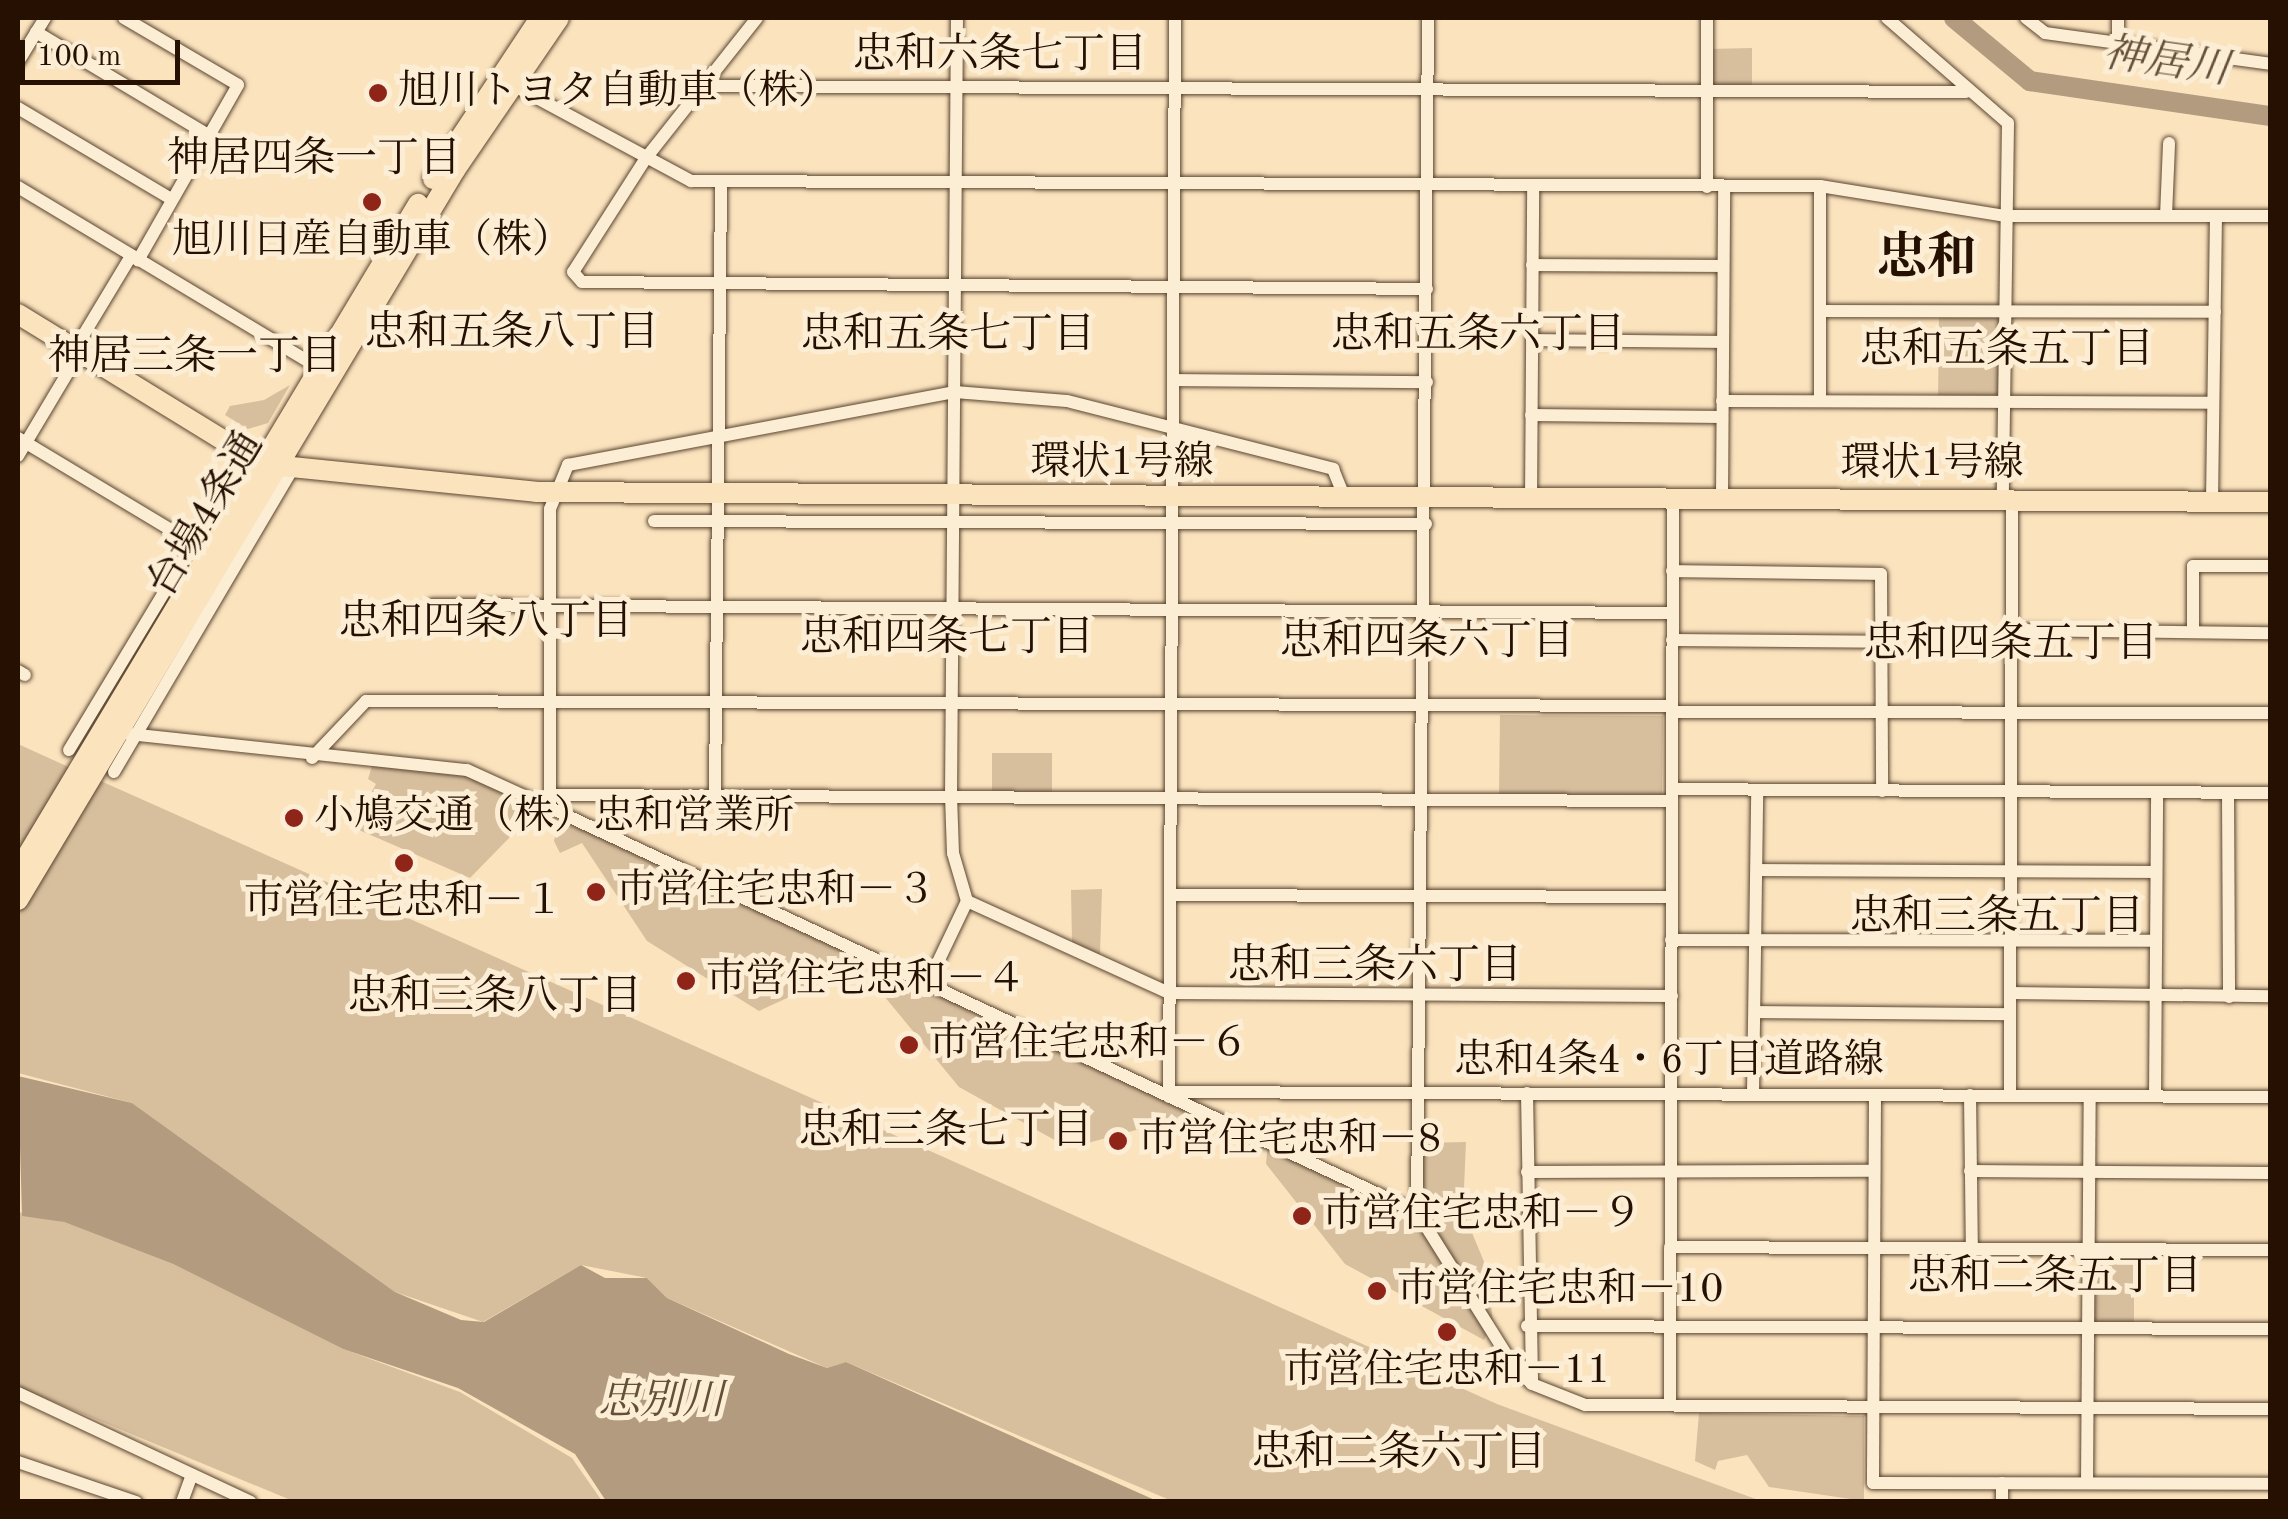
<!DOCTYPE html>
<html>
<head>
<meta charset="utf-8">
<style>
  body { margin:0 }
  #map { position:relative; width:2288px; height:1519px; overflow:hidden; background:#fbe3be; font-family:"Old Standard TT","Noto Serif JP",serif }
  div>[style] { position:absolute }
  .green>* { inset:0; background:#d7bf9e }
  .water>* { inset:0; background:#b29b7e }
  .river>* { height:20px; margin:-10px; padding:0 10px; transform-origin:10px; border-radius:10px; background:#b29b7e }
  .roads { filter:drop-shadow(0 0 2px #5a4530) drop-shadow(0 0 2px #5a4530) }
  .minor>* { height:12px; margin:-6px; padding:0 6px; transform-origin:6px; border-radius:6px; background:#fcedd5 }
  .primary>* { height:20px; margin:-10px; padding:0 10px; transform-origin:10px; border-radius:10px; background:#fbe3be }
  .trunk>* { height:20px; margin:-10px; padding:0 10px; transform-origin:10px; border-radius:10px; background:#fbe3be }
  .dots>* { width:28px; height:28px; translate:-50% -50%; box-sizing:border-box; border:5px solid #fcedd5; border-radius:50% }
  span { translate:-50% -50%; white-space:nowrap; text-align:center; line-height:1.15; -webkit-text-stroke:10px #fcedd5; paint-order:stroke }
  .poi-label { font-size:40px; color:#251001 }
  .left { translate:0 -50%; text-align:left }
  .street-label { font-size:40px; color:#251001 }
  .neighbourhood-label { font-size:42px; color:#251001 }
  .water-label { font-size:42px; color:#644f39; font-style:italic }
  .district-label { font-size:50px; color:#251001; font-weight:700 }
  .frame { position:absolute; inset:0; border:20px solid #251001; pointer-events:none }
  .scale { position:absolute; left:20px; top:40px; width:160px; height:45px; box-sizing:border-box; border:5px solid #251001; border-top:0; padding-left:12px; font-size:30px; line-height:35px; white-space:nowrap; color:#251001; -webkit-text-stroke:8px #fcedd5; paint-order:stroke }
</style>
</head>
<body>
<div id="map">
  <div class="green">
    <div style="clip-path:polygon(1752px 48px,1752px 93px,1707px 93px,1707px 49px)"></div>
    <div style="clip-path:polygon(2003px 312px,2003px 402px,1938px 403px,1939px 313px)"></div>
    <div style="clip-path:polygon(290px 385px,268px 423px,248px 429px,225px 415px,230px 406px,264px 400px)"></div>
    <div style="clip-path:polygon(1500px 715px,1663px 716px,1662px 795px,1499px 794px)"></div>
    <div style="clip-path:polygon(18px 744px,73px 769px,18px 864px)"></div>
    <div style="clip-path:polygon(992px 753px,1052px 753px,1052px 792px,992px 792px)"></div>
    <div style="clip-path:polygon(373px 763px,467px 770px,542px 804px,470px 878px,352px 827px,376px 784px,368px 779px)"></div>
    <div style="clip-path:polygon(94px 778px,1497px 1404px,1761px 1501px,1172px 1501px,846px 1362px,827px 1368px,667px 1298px,647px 1278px,581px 1265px,483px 1322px,395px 1292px,132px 1103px,18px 1073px,18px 907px)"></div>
    <div style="clip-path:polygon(560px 814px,862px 955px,857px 966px,759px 1011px,647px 941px,582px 843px,560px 853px,554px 841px)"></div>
    <div style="clip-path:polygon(1102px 889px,1100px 955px,1072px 942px,1071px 890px)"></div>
    <div style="clip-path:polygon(883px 965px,1189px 1105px,1181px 1118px,1069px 1148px,959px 1087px,875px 985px)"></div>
    <div style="clip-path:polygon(1466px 1142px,1463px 1211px,1487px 1269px,1493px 1323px,1484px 1340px,1345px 1264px,1266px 1164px,1268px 1143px,1417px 1211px,1422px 1143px)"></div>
    <div style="clip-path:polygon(18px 1212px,64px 1222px,173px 1264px,343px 1349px,460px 1392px,572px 1458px,602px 1501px,293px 1501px,18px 1387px)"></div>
    <div style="clip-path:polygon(2088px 1249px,2134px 1250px,2134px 1328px,2087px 1328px)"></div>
    <div style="clip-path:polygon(1699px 1413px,1864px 1416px,1864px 1501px,1769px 1487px,1747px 1455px,1718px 1461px,1715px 1470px,1695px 1461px)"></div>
  </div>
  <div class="water">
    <div style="clip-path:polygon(18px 1076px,132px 1103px,395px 1292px,461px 1320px,484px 1322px,581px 1265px,605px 1278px,647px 1278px,667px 1298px,789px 1354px,827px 1368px,846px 1362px,1157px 1501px,606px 1501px,575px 1454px,458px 1388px,343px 1349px,173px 1264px,64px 1222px,22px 1216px)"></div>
  </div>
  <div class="river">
    <div style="left:1954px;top:18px;width:99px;rotate:39.7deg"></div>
    <div style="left:2030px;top:81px;width:243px;rotate:8.3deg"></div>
  </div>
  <div class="roads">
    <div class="minor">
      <div style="left:124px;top:18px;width:132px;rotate:30.4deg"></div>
      <div style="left:238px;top:85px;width:202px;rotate:119.7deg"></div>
      <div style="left:757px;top:18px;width:179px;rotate:128.4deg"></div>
      <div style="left:646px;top:158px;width:135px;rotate:122.6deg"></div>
      <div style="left:573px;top:272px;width:13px;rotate:48deg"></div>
      <div style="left:582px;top:282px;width:845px;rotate:0.47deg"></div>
      <div style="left:1887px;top:18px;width:160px;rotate:41deg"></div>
      <div style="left:2008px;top:123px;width:378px;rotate:90.8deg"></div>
      <div style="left:2026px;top:18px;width:24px;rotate:38deg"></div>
      <div style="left:2045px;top:33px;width:227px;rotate:7.8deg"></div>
      <div style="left:2118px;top:18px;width:26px;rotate:90deg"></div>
      <div style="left:36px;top:32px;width:200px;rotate:30.9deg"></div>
      <div style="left:18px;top:62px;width:52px;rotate:-58.5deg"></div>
      <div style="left:509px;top:83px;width:207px;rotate:28.3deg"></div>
      <div style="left:691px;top:181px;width:1129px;rotate:0.25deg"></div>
      <div style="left:1820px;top:186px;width:187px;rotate:9.2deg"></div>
      <div style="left:2005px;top:216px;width:265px"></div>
      <div style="left:700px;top:86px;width:1266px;rotate:0.27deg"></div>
      <div style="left:18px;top:108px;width:178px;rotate:30.7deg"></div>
      <div style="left:18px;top:187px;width:357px;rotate:31deg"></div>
      <div style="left:1707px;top:187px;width:169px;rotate:-90deg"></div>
      <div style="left:2166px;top:216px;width:73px;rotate:-87.6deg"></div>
      <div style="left:1532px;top:265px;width:191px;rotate:0.3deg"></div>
      <div style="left:1820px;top:311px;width:395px;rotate:0.1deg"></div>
      <div style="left:1532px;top:340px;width:190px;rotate:0.6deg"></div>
      <div style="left:75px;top:349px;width:109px;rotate:-58.9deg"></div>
      <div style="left:1173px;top:380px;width:254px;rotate:0.5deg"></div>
      <div style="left:1722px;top:401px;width:491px;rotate:0.2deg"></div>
      <div style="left:1820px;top:401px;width:215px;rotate:-90deg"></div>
      <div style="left:1531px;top:415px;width:191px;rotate:0.6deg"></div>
      <div style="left:18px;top:438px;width:204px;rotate:31deg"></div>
      <div style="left:18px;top:456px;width:121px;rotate:-59.2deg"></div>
      <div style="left:1722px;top:500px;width:313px;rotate:-89.6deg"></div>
      <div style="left:1531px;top:501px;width:316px;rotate:-89.6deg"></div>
      <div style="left:2212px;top:502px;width:286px;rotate:-89.2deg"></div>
      <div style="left:654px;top:521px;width:772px;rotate:0.22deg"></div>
      <div style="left:1672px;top:571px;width:209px;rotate:0.8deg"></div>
      <div style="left:1881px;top:574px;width:217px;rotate:89.7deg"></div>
      <div style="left:432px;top:605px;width:1240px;rotate:0.37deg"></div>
      <div style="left:2012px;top:630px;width:258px;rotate:0.7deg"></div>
      <div style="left:2193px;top:631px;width:65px;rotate:-90deg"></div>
      <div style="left:2193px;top:566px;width:77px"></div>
      <div style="left:1672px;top:640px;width:210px;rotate:0.5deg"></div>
      <div style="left:18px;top:671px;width:8px;rotate:30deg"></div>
      <div style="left:1672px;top:712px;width:598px;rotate:0.1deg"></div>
      <div style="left:129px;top:734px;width:340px;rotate:6.1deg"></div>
      <div style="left:467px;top:770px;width:82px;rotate:24.4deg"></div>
      <div style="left:542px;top:804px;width:965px;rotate:25deg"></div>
      <div style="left:1417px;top:1212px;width:184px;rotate:57.9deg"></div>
      <div style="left:1515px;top:1368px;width:23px;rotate:43deg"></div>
      <div style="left:1532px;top:1384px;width:57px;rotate:21.6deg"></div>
      <div style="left:1585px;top:1405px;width:685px;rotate:0.33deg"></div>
      <div style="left:69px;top:750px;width:321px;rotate:-58.9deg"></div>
      <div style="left:235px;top:475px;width:24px;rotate:-38deg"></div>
      <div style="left:312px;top:758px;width:79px;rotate:-46.5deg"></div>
      <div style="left:366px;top:701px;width:1306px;rotate:0.22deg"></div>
      <div style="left:114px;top:772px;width:355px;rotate:-59.5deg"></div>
      <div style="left:1672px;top:789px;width:598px;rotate:0.38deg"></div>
      <div style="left:2228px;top:794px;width:203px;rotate:89.7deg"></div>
      <div style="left:549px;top:795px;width:1123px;rotate:0.31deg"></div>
      <div style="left:715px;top:797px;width:615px;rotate:-89.44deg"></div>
      <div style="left:550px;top:809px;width:300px;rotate:-90deg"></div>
      <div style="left:550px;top:509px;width:48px;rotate:-67.8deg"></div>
      <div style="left:568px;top:465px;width:394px;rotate:-10.7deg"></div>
      <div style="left:955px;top:392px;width:112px;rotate:4.6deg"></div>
      <div style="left:1067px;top:401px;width:275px;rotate:14.3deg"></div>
      <div style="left:1333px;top:469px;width:32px;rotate:68deg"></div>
      <div style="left:1757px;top:870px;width:397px;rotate:0.3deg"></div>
      <div style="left:1170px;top:895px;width:502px;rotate:0.23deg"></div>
      <div style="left:967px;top:901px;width:222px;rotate:24.5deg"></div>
      <div style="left:1169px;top:993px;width:503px;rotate:0.34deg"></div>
      <div style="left:1671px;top:940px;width:483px;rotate:0.1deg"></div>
      <div style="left:927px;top:985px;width:93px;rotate:-64.5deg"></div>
      <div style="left:967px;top:901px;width:50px;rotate:-106.3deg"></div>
      <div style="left:953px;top:853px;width:56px;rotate:-92deg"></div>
      <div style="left:951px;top:797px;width:779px;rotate:-89.56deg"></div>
      <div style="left:2010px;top:993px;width:260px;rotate:0.7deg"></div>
      <div style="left:1756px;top:1012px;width:254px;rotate:0.5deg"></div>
      <div style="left:1169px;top:1092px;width:1101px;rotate:0.26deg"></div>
      <div style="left:1527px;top:1093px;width:291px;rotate:89deg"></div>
      <div style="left:1753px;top:1094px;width:304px;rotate:-89.2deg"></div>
      <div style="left:1875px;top:1095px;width:388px;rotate:90.3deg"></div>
      <div style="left:1873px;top:1483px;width:397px;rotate:0.1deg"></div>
      <div style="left:1970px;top:1095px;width:153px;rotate:89.3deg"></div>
      <div style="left:2010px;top:1095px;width:595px;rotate:-89.81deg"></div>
      <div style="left:2155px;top:1096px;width:303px;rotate:-89.6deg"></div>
      <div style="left:1169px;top:1097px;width:1079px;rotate:-89.68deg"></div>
      <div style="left:1970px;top:1171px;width:300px;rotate:0.4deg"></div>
      <div style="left:1527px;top:1172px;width:347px;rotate:-0.2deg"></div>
      <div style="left:1417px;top:1212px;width:1194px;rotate:-89.47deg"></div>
      <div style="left:1670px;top:1247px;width:600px;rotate:0.29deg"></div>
      <div style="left:1527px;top:1326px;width:743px;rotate:0.23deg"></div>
      <div style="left:18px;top:1393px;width:257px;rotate:25.1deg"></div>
      <div style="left:1670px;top:1405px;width:905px;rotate:-89.81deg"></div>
      <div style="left:18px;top:1462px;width:125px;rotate:18.7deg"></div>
      <div style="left:2002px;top:1483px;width:19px;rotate:90deg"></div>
      <div style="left:2087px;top:1483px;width:387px;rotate:-89.6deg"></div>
      <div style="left:182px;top:1502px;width:29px;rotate:-70deg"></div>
    </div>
    <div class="primary">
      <div style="left:18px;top:314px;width:286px;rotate:31.6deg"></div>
      <div style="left:262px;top:464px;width:275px;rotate:5.8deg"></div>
      <div style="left:536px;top:492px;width:1734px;rotate:0.33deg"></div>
    </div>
    <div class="trunk">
      <div style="left:433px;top:179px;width:193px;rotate:-56.4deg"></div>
      <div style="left:18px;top:871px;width:778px;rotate:-59.05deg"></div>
      <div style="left:18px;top:900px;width:851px;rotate:-59.09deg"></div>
      <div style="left:455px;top:170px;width:184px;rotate:-55.6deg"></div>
    </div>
  </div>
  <div class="dots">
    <div style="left:378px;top:93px;background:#8f2418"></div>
    <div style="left:372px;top:202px;background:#8f2418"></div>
    <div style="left:294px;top:818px;background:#8f2418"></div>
    <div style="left:404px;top:863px;background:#8f2418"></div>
    <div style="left:596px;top:892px;background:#8f2418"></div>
    <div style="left:686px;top:981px;background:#8f2418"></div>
    <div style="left:909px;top:1045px;background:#8f2418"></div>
    <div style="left:1118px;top:1141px;background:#8f2418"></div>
    <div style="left:1302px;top:1216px;background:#8f2418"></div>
    <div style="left:1377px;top:1291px;background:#8f2418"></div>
    <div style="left:1447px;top:1332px;background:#8f2418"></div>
  </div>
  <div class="poi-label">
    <span class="left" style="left:398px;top:93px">旭川トヨタ自動車（株）</span>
    <span style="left:372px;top:242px">旭川日産自動車（株）</span>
    <span class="left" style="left:314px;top:818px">小鳩交通（株）忠和営業所</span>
    <span class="left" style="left:616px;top:892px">市営住宅忠和－３</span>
    <span style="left:404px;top:903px">市営住宅忠和－１</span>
    <span class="left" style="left:706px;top:981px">市営住宅忠和－４</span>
    <span class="left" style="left:929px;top:1045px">市営住宅忠和－６</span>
    <span class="left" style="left:1138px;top:1141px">市営住宅忠和－8</span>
    <span class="left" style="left:1322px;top:1216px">市営住宅忠和－９</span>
    <span class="left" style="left:1397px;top:1291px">市営住宅忠和－10</span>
    <span style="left:1447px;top:1372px">市営住宅忠和－11</span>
  </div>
  <div class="street-label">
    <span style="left:1122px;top:464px">環状1号線</span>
    <span style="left:1932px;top:465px">環状1号線</span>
    <span style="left:207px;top:515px;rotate:-59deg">台場4条通</span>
    <span style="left:1669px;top:1062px">忠和4条4・6丁目道路線</span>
  </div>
  <div class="neighbourhood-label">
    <span style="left:1000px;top:56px">忠和六条七丁目</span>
    <span style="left:314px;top:160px">神居四条一丁目</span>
    <span style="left:512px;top:334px">忠和五条八丁目</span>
    <span style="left:948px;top:336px">忠和五条七丁目</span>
    <span style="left:1478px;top:336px">忠和五条六丁目</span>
    <span style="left:2007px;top:351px">忠和五条五丁目</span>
    <span style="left:195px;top:358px">神居三条一丁目</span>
    <span style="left:486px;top:623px">忠和四条八丁目</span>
    <span style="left:947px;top:639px">忠和四条七丁目</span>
    <span style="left:1427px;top:643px">忠和四条六丁目</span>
    <span style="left:2011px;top:645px">忠和四条五丁目</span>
    <span style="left:1997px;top:918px">忠和三条五丁目</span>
    <span style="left:1375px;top:967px">忠和三条六丁目</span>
    <span style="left:495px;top:998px">忠和三条八丁目</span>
    <span style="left:946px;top:1132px">忠和三条七丁目</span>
    <span style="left:2055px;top:1278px">忠和二条五丁目</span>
    <span style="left:1399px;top:1454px">忠和二条六丁目</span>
  </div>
  <div class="water-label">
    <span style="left:2166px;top:63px;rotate:8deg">神居川</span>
    <span style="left:661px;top:1402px">忠別川</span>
  </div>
  <div class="district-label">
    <span style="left:1927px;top:261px">忠和</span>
  </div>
  <div class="frame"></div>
  <div class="scale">100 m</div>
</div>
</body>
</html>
